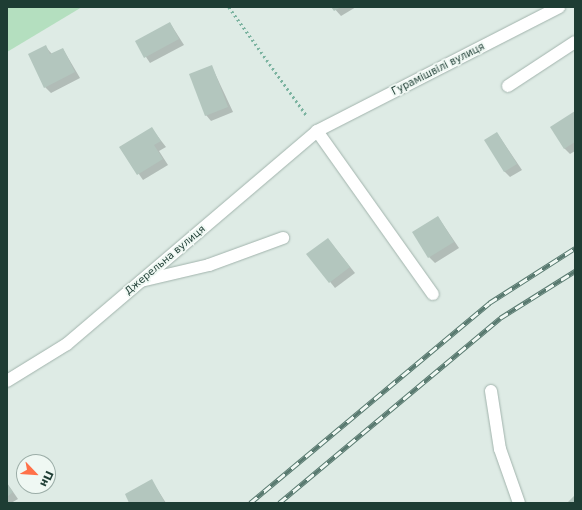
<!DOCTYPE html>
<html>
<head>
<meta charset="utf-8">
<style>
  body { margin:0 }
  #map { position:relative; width:582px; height:510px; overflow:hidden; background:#deebe5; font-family:"DejaVu Sans",sans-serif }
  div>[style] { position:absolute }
  .green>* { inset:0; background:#b4dfbf }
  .shadow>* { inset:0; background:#0003 }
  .building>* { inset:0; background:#b3c6be }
  .path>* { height:2.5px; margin-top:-1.25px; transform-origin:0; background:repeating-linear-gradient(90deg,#7bb3a0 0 2px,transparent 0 5px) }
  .roads { filter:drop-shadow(0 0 1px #a1b3ac) drop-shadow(0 0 1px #a1b3ac) }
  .service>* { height:12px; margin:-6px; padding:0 6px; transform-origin:6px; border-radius:6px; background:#fff }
  .minor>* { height:12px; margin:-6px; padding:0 6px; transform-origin:6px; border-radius:6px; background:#fff }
  .rail>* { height:4.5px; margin-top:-2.25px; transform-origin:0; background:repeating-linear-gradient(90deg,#eff8f3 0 9px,#58796f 0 18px); box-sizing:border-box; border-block:1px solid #58796f }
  span { translate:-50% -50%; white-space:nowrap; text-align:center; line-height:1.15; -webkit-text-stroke:3.5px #eff8f3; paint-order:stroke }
  .street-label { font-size:10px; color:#1e3d34 }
  .frame { position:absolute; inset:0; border:8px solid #1e3d34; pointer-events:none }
  .north { position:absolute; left:16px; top:454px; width:40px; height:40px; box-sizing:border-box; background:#eff8f3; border:1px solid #9bada7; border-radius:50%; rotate:115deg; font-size:11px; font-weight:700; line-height:16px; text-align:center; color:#1e3d34 }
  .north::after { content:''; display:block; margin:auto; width:14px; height:18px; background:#ff7149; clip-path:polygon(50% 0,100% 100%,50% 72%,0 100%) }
</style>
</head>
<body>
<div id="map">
  <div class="green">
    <div style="clip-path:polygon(7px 7px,82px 7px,7px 52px)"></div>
  </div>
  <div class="shadow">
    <div style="clip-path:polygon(333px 7px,356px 7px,341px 16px)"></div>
    <div style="clip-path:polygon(170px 23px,184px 45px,150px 63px,136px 42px)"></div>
    <div style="clip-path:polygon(45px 46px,52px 54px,63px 49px,80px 78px,51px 93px,45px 87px)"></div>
    <div style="clip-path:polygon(212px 67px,233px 112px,211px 121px,206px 115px)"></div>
    <div style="clip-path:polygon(575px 112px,575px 151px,570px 154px,564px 148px)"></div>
    <div style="clip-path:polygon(152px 129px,166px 147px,159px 151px,168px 165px,143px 180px,121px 148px)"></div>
    <div style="clip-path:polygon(497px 133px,522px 170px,510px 177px,504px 171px)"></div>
    <div style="clip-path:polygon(438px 217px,459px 248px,435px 263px,429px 257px)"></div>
    <div style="clip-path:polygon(328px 239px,355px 273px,335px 288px,308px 254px)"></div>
    <div style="clip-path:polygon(152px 481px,166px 503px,130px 503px)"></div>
    <div style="clip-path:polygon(7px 483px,18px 499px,11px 503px,7px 503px)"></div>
  </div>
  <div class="building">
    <div style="clip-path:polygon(331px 7px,341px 7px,334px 11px)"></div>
    <div style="clip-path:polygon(170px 22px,179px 39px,144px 58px,135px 41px)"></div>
    <div style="clip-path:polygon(46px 45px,50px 54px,63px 48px,75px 72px,44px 88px,28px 54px)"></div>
    <div style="clip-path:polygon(212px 65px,228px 107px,205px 116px,189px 74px)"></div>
    <div style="clip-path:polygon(575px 111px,575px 142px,564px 149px,550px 127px)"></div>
    <div style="clip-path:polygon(152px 127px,161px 141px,154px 145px,163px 159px,137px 175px,119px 147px)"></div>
    <div style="clip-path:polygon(497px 132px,517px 164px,504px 172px,484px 140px)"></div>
    <div style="clip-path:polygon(438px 216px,454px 242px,428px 258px,412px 232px)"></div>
    <div style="clip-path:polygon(328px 238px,350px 267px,329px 283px,306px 254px)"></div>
    <div style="clip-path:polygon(152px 479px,165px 503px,129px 503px,125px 494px)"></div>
    <div style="clip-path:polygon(7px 484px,13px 492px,7px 497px)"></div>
    <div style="clip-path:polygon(575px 495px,575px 503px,567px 503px)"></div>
  </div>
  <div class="path">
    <div style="left:229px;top:7px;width:134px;rotate:54.4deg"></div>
  </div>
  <div class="roads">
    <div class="service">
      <div style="left:508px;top:86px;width:80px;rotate:-33.3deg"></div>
      <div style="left:317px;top:131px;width:200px;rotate:54.6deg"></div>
      <div style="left:141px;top:281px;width:70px;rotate:-13.2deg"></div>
      <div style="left:209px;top:265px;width:79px;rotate:-20deg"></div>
      <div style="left:491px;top:391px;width:59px;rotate:81.2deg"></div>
      <div style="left:500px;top:449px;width:57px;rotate:70.6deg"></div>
    </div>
    <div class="minor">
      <div style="left:7px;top:381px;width:70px;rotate:-31.7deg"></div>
      <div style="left:67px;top:344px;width:328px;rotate:-40.4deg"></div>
      <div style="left:317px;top:131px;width:272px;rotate:-27.1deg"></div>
    </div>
  </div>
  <div class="rail">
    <div style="left:250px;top:503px;width:312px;rotate:-39.9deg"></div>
    <div style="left:489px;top:303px;width:102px;rotate:-32.6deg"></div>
    <div style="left:279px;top:503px;width:288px;rotate:-39.9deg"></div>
    <div style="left:500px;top:318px;width:89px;rotate:-32.1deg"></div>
  </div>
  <div class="street-label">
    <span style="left:438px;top:69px;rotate:-27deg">Гурамішвілі вулиця</span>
    <span style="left:165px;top:260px;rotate:-40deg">Джерельна вулиця</span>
  </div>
  <div class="frame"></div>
  <div class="north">Пн</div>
</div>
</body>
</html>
